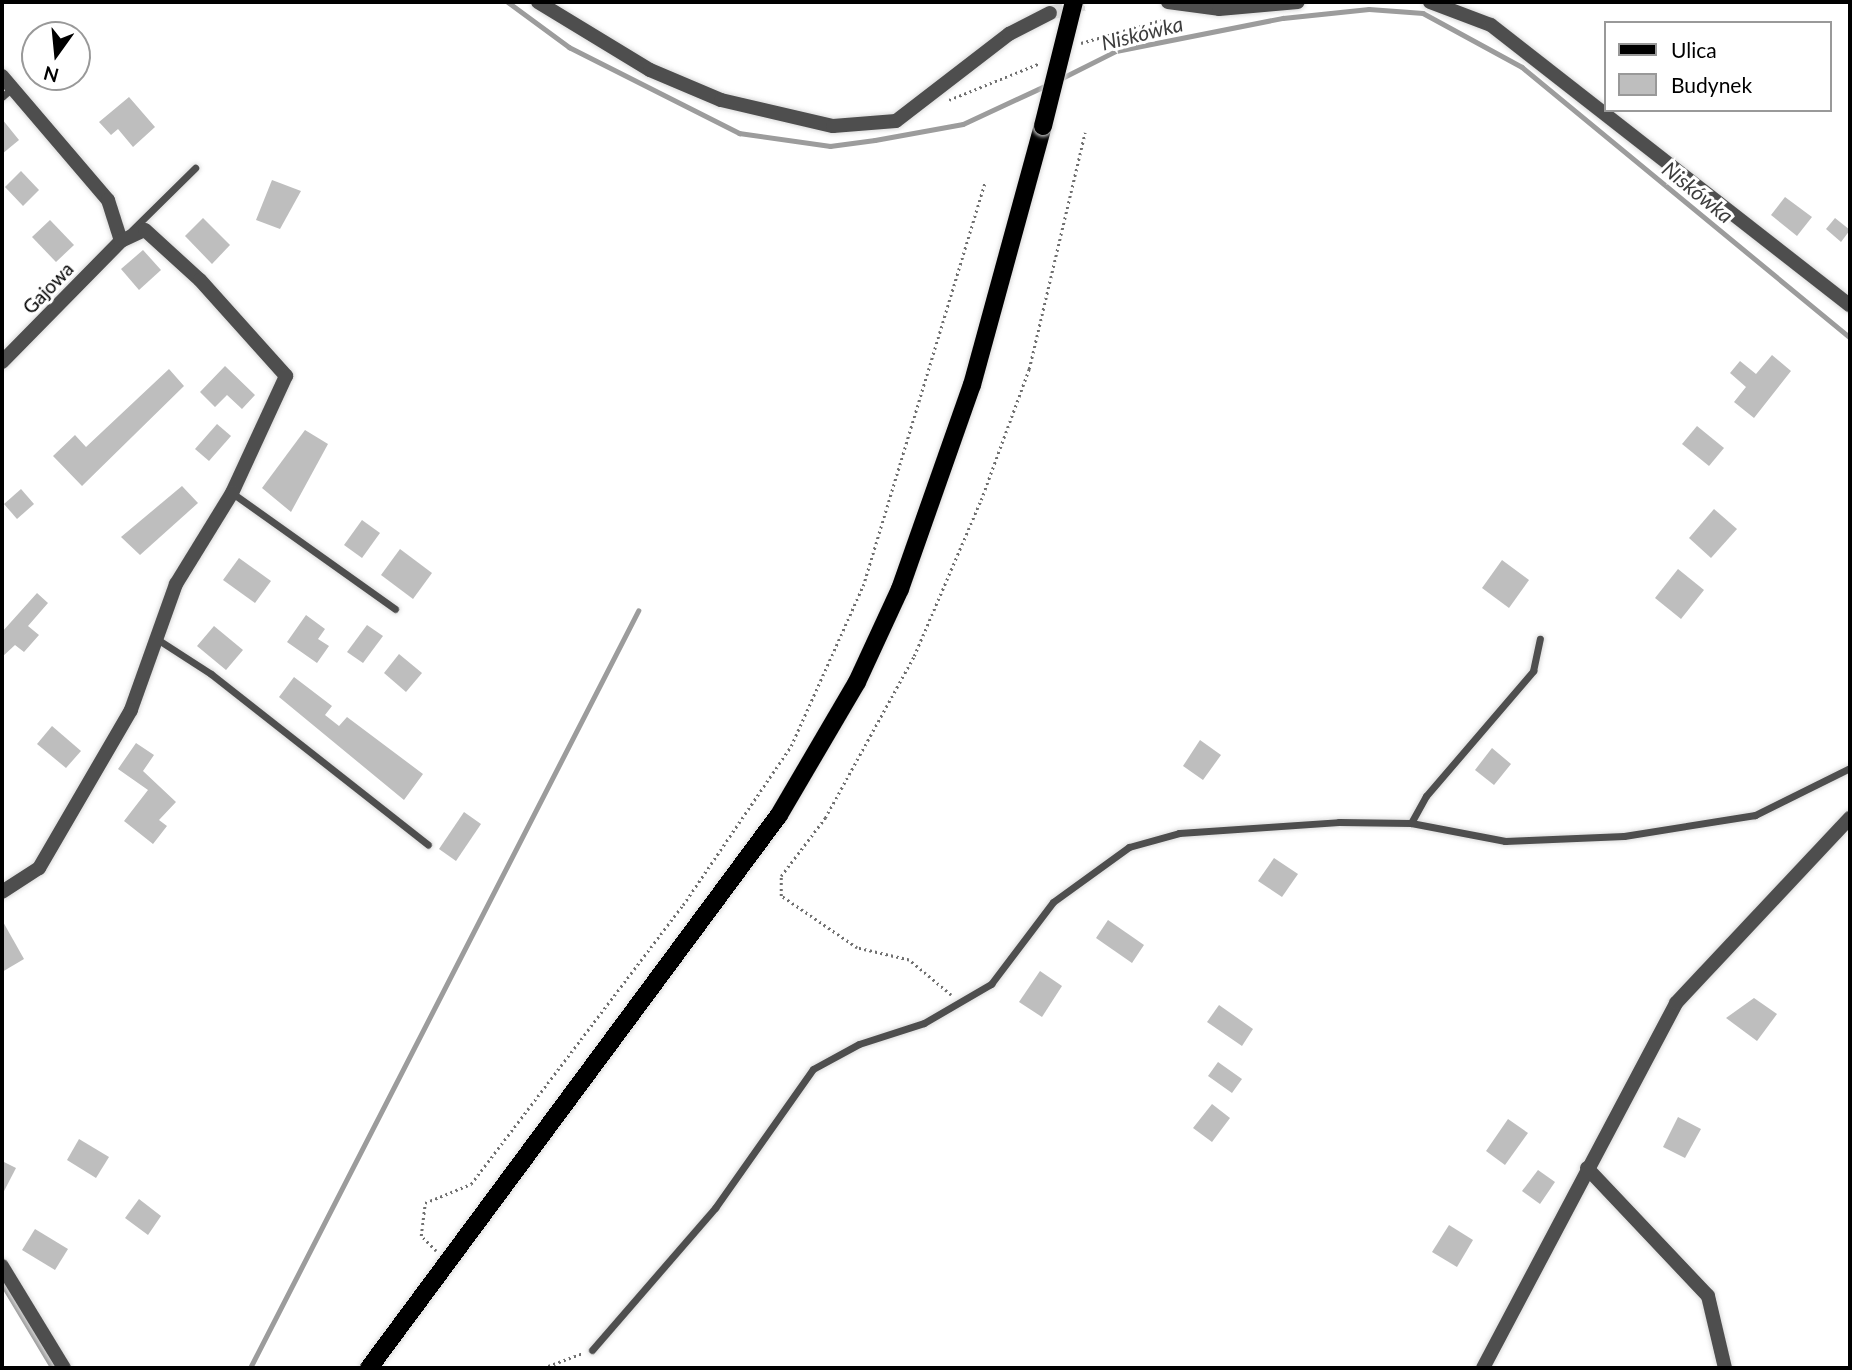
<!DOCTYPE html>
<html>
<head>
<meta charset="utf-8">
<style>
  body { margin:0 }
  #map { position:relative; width:1852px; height:1370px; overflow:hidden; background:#fff; font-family:Lato,sans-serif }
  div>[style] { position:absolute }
  .stream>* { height:4.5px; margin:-2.25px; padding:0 2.25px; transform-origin:2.25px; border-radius:2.25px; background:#9c9c9c }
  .building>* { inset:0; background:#bebebe }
  .street-tunnel>* { height:14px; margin-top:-7px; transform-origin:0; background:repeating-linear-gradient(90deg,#d9d9d9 0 14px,transparent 0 21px) }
  .path>* { height:2.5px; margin-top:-1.25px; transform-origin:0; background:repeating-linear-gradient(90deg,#707070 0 2px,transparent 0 5.5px) }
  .roads { filter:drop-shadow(0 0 2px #dbdbdb) drop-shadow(0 0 2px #dbdbdb) }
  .lane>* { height:7px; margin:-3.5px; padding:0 3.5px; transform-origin:3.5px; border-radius:3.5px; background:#4e4e4e }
  .street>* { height:14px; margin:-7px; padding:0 7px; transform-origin:7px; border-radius:7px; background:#4e4e4e }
  .primary>* { height:18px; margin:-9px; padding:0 9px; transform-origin:9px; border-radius:9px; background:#000 }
  .bridges { filter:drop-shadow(0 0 2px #dbdbdb) drop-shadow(0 0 2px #dbdbdb) }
  .primary-bridge>* { height:18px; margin:-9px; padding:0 9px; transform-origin:9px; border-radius:9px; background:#000 }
  span { translate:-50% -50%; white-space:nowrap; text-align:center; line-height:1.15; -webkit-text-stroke:6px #fff; paint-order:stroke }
  .street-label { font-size:19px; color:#000 }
  .water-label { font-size:21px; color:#3d3d3d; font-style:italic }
  .frame { position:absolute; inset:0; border:4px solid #000; pointer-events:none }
  .legend { position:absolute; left:1604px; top:21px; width:228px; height:91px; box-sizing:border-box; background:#fff; border:2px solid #999; margin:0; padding:9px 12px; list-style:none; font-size:21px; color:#000 }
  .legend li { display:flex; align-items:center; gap:14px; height:35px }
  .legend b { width:35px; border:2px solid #999 }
  .north { position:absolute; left:21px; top:21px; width:70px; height:70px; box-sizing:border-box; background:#fff; border:2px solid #999; border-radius:50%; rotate:195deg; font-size:19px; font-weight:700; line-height:28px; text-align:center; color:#000 }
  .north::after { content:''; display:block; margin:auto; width:24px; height:32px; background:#000; clip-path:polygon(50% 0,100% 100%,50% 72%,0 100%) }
</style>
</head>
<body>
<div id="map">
  <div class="stream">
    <div style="left:508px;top:2px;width:76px;rotate:36.4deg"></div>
    <div style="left:569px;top:47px;width:191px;rotate:26.8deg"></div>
    <div style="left:739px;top:133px;width:92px;rotate:8.1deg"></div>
    <div style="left:830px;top:146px;width:45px;rotate:-7.6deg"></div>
    <div style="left:875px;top:140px;width:89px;rotate:-10.3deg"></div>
    <div style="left:963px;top:124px;width:93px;rotate:-24.9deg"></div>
    <div style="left:1062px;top:78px;width:60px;rotate:-26.6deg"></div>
    <div style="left:1116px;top:51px;width:170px;rotate:-11.2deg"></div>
    <div style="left:1283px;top:18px;width:86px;rotate:-6deg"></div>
    <div style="left:1369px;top:9px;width:54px;rotate:4.2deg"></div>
    <div style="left:1423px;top:13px;width:113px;rotate:28.6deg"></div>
    <div style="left:1522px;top:67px;width:425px;rotate:39.5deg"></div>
    <div style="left:2px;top:1283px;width:99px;rotate:59deg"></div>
    <div style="left:250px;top:1368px;width:851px;rotate:-62.86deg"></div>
  </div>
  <div class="building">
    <div style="clip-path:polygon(129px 97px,155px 127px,133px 147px,118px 129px,111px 135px,99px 122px)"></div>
    <div style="clip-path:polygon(2px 119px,19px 140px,2px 154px)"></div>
    <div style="clip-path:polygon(21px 171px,39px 190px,23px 206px,5px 187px)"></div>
    <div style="clip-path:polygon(272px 180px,301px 191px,280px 229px,256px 220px)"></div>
    <div style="clip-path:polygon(1785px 197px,1812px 217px,1797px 236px,1771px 215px)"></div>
    <div style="clip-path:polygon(203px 218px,230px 245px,212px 264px,185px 236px)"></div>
    <div style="clip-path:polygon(1835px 218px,1850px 230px,1841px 242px,1826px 229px)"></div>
    <div style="clip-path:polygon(50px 220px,74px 245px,56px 262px,32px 237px)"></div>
    <div style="clip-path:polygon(143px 250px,161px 270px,139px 290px,121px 269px)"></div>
    <div style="clip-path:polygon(1772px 355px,1791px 371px,1754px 418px,1734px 402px,1746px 387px,1730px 373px,1740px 361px,1756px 374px)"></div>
    <div style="clip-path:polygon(225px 366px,255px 395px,242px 409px,227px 395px,215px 407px,200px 392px)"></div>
    <div style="clip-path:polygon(169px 369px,184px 386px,82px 486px,53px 456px,75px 435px,86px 447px)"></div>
    <div style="clip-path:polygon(217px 424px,231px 436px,209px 461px,195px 449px)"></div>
    <div style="clip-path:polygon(1697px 426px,1724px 448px,1709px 466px,1682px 444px)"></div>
    <div style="clip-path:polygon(305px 430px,328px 444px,291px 512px,262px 488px)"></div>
    <div style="clip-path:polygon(182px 486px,198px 503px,140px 555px,121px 537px)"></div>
    <div style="clip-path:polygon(21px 489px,34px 504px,17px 519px,4px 504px)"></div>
    <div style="clip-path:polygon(1714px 509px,1737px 529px,1711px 558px,1689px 538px)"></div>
    <div style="clip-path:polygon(362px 520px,380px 533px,362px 558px,344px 545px)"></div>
    <div style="clip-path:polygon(400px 549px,432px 573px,413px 599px,381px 575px)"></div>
    <div style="clip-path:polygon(239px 558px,271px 581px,255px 603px,223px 580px)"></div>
    <div style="clip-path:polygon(1502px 560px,1529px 580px,1509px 608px,1482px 588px)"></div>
    <div style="clip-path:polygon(1678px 569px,1704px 590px,1681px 619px,1655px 598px)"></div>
    <div style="clip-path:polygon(37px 593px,48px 603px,28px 626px,39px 635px,24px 652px,15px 645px,2px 657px,2px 632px)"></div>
    <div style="clip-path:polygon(306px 615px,325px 629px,318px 639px,329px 646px,317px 663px,287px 642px)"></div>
    <div style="clip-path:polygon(367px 625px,383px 636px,363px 663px,347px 652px)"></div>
    <div style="clip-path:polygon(214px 626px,243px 650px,226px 670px,197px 646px)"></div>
    <div style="clip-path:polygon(399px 654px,422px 673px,406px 692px,384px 673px)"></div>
    <div style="clip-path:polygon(294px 677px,332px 706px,325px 715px,339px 726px,347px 717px,423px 774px,404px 800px,279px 697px)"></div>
    <div style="clip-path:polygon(52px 726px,81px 751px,66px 768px,37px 744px)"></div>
    <div style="clip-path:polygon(1200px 740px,1221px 755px,1203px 780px,1183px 766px)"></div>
    <div style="clip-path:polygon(136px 743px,154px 755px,143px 771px,176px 802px,159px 820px,167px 826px,153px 844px,124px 821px,148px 790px,118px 769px)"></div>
    <div style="clip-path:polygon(1492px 748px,1511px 764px,1494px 785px,1475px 770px)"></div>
    <div style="clip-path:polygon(464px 812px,481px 824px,456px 861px,439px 849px)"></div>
    <div style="clip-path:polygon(1274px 858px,1298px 874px,1282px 897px,1258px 881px)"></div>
    <div style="clip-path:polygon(2px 920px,24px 959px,2px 972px)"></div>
    <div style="clip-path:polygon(1108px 920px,1144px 945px,1132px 963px,1096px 938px)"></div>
    <div style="clip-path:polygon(1040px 971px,1062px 986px,1042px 1017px,1019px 1002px)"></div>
    <div style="clip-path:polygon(1754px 998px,1777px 1014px,1757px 1041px,1726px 1018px)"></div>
    <div style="clip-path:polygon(1219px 1005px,1253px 1029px,1242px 1046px,1207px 1022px)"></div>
    <div style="clip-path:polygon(1218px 1062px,1242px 1079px,1232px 1093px,1208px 1076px)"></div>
    <div style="clip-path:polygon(1212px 1104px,1230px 1118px,1212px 1142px,1193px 1128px)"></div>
    <div style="clip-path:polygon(1678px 1117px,1701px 1129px,1685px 1158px,1663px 1147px)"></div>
    <div style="clip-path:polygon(1508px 1119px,1528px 1133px,1505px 1165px,1486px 1151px)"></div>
    <div style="clip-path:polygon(79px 1139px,109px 1157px,96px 1178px,67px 1160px)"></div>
    <div style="clip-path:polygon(2px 1161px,16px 1168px,2px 1195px)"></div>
    <div style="clip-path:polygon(1538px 1170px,1555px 1182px,1540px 1204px,1522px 1191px)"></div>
    <div style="clip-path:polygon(139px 1199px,161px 1216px,148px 1235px,125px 1218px)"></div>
    <div style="clip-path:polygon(1449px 1225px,1473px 1240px,1457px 1267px,1432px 1252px)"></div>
    <div style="clip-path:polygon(35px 1229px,68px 1249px,55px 1270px,22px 1250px)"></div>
  </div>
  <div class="street-tunnel">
    <div style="left:1050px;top:13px;width:41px;rotate:-15.4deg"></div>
  </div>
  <div class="path">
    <div style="left:1081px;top:43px;width:91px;rotate:-16deg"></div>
    <div style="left:949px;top:100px;width:98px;rotate:-22.1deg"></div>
    <div style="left:951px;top:995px;width:55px;rotate:-140.2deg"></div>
    <div style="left:909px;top:960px;width:53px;rotate:-167deg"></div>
    <div style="left:857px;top:948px;width:92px;rotate:-145.6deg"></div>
    <div style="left:781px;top:896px;width:20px;rotate:-90deg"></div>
    <div style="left:781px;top:876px;width:73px;rotate:-52.8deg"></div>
    <div style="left:825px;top:818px;width:185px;rotate:-61.2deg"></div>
    <div style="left:914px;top:656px;width:170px;rotate:-66.8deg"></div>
    <div style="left:981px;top:500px;width:140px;rotate:-69.9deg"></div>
    <div style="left:1029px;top:369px;width:243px;rotate:-76.7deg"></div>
    <div style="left:436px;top:1251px;width:21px;rotate:-135deg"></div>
    <div style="left:421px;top:1236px;width:33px;rotate:-83deg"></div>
    <div style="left:425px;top:1203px;width:50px;rotate:-22.4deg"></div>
    <div style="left:471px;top:1184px;width:350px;rotate:-52.8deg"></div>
    <div style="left:683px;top:905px;width:192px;rotate:-55.8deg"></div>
    <div style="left:791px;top:746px;width:175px;rotate:-65.8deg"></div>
    <div style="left:863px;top:586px;width:422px;rotate:-73.2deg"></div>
    <div style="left:543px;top:1368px;width:43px;rotate:-20.6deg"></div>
  </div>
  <div class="roads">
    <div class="lane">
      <div style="left:2px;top:97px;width:13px;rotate:-42deg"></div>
      <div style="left:129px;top:233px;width:93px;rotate:-44.6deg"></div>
      <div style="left:232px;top:493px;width:200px;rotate:35.4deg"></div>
      <div style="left:157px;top:639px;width:64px;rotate:32.9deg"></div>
      <div style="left:211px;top:674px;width:276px;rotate:38.2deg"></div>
      <div style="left:1411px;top:823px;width:31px;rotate:-61deg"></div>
      <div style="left:1426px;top:796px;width:165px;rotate:-49.4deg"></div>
      <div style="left:1533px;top:671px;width:33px;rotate:-78deg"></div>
      <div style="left:592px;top:1350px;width:188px;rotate:-49.1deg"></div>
      <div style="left:715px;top:1208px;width:170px;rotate:-54.8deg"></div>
      <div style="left:813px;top:1069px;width:52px;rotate:-28.5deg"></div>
      <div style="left:859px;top:1044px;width:68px;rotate:-17.9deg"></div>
      <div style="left:924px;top:1023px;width:78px;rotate:-30.2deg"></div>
      <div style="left:991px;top:984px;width:103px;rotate:-52.9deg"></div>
      <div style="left:1053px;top:902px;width:94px;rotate:-35.9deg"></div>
      <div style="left:1129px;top:847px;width:52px;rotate:-15.6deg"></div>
      <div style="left:1179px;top:833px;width:160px;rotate:-3.9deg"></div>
      <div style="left:1339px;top:822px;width:72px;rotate:0.8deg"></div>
      <div style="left:1411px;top:823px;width:96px;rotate:10.8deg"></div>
      <div style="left:1505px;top:841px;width:119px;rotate:-2.4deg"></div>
      <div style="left:1624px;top:836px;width:133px;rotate:-9.1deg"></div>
      <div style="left:1755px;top:815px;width:106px;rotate:-26.3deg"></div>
    </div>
    <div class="street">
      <div style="left:538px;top:2px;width:131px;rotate:31.3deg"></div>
      <div style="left:650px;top:70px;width:77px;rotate:22.9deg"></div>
      <div style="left:721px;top:100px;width:115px;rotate:13.1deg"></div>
      <div style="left:833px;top:126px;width:63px;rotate:-4.5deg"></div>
      <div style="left:896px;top:121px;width:143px;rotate:-37.6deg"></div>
      <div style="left:1009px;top:34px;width:46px;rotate:-27.1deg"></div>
      <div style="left:1168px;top:2px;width:51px;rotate:7.8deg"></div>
      <div style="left:1219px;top:9px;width:79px;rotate:-5.1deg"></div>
      <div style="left:1430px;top:2px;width:65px;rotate:20.7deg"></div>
      <div style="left:1491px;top:25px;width:455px;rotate:38deg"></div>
      <div style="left:2px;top:76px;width:163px;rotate:49.5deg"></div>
      <div style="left:108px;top:200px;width:43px;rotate:72.4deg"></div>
      <div style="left:2px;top:362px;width:170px;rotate:-45.5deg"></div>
      <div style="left:121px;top:241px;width:26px;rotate:-25deg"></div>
      <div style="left:145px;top:230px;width:74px;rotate:42.3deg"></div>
      <div style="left:200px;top:280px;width:129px;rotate:48.1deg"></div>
      <div style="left:286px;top:376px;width:129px;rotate:114.8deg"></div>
      <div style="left:232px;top:493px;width:107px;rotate:121.6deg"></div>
      <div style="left:176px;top:584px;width:134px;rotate:109.7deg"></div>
      <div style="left:131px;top:710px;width:183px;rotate:120.2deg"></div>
      <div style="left:39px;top:868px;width:44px;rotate:147deg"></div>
      <div style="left:1587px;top:1168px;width:176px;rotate:46.6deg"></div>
      <div style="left:1708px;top:1296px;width:74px;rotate:76.7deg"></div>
      <div style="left:2px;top:1266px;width:119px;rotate:58.7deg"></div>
      <div style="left:1483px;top:1368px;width:413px;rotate:-62.1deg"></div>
      <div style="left:1676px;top:1003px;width:254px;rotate:-46.8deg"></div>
    </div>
    <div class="primary">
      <div style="left:369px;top:1368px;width:688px;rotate:-53.45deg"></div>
      <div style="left:779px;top:815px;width:154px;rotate:-59.6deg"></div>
      <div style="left:857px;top:682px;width:102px;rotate:-65.2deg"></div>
      <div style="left:900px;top:589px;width:216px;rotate:-70.6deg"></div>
      <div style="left:972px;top:385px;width:269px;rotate:-74.7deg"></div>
    </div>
  </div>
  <div class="bridges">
    <div class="primary-bridge">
      <div style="left:1043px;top:126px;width:128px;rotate:-76deg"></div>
    </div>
  </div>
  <div class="street-label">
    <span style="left:48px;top:288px;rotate:-46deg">Gajowa</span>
  </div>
  <div class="water-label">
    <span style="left:1142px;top:33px;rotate:-14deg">Niskówka</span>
    <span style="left:1698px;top:192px;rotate:39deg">Niskówka</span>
  </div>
  <div class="frame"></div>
  <ul class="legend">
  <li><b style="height:9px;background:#000"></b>Ulica</li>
  <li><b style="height:19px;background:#bebebe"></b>Budynek</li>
  </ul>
  <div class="north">N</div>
</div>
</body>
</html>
